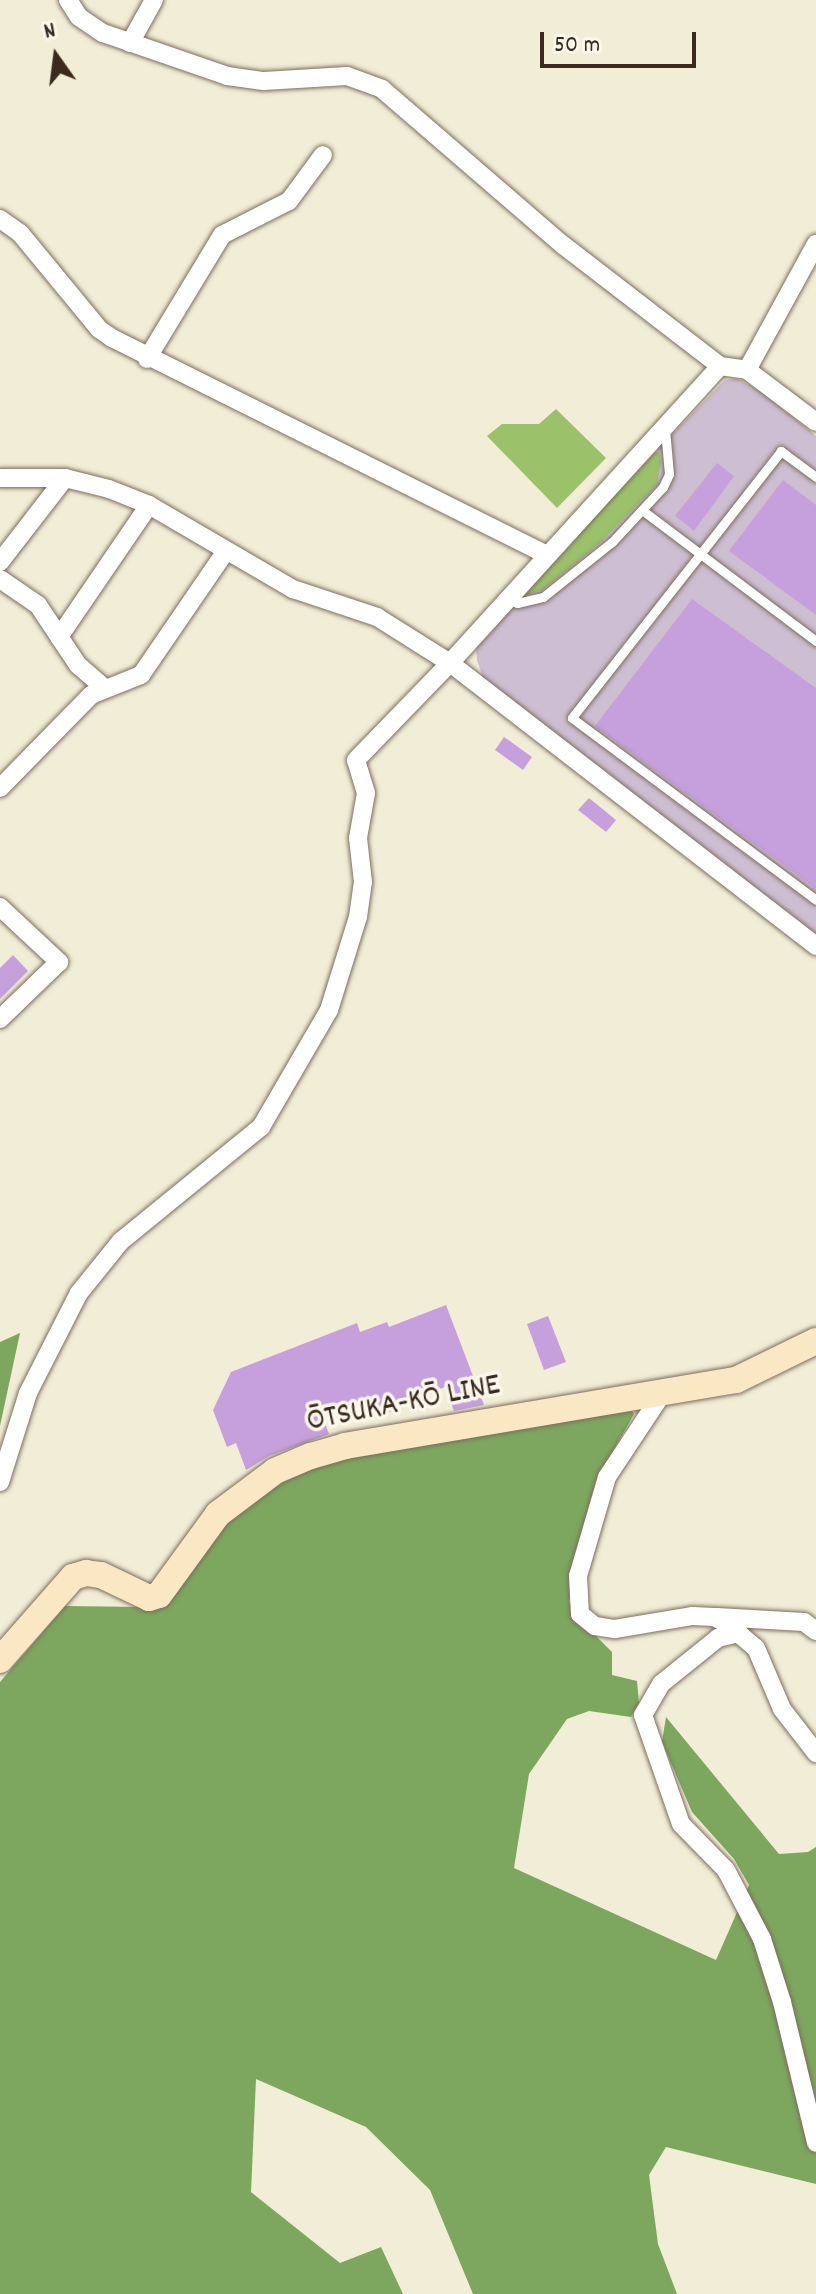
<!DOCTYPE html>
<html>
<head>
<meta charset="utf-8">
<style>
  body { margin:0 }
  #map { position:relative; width:816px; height:2294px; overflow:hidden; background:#f2edd6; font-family:Dekko,sans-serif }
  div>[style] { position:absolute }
  .industrial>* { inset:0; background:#cebed1 }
  .green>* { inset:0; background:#9cc16b }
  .forest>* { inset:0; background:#7da75f }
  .building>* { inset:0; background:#c6a0dd }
  .roads { filter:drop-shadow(0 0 2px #7b6e5e) drop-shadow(0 0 2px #7b6e5e) }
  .lane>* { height:9px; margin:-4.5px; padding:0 4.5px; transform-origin:4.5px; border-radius:4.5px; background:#fff }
  .street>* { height:18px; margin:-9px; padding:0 9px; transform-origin:9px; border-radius:9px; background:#fff }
  .secondary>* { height:26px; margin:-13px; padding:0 13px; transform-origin:13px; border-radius:13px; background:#fae7c3 }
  span { translate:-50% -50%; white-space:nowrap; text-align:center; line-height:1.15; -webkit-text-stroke:7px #fbf7ec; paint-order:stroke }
  .street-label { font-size:32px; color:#3b2a1e }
  .north { position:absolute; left:16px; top:16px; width:80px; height:80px; -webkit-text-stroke:6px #fbf7ec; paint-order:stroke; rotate:346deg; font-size:22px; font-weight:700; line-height:32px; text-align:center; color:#3b2a1e }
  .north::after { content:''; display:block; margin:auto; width:28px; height:36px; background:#3b2a1e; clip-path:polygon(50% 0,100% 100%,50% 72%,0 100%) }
  .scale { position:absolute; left:540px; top:32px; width:156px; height:36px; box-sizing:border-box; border:4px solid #3b2a1e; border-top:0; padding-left:10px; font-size:24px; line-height:28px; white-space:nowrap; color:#3b2a1e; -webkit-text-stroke:6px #fbf7ec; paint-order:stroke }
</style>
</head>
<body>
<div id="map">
  <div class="industrial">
    <div style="clip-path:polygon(738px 379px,760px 391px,816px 436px,816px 935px,483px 678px,477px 660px,476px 647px,587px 522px,725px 380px)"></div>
  </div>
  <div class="green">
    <div style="clip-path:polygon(556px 409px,606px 458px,557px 508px,487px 436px,502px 424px,539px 424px)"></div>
    <div style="clip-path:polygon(655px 452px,659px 452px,661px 462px,657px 484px,601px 542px,542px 590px,524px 595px,522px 592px)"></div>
  </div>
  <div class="forest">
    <div style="clip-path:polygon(20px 1333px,0 1426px,0 1342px)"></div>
    <div style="clip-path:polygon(631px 1409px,634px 1414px,598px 1478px,569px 1602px,579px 1619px,612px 1652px,612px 1675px,637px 1681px,639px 1703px,631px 1717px,589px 1711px,567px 1719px,529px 1774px,514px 1868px,716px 1960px,749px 1885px,734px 1859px,692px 1812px,662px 1742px,666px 1717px,779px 1854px,808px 1852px,816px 1847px,816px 2184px,666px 2147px,649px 2175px,658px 2244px,677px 2294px,473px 2294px,430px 2190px,366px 2127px,256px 2079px,251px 2192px,340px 2263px,381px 2247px,403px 2294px,0 2294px,0 1682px,65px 1606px,144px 1607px,166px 1604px,229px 1518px,279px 1479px,354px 1455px)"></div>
  </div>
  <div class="building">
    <div style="clip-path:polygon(717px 463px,734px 476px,694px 531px,675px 516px)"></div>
    <div style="clip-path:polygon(783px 480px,816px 505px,816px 615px,729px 551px)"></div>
    <div style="clip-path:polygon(692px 599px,816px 688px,816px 889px,595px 726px)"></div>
    <div style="clip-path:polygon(504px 737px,532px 757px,523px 770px,495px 750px)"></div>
    <div style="clip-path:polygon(589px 798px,616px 820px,606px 832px,578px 810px)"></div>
    <div style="clip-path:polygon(13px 955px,28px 971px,0 999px,0 968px)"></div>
    <div style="clip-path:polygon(446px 1305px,484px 1405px,454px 1411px,445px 1387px,381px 1416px,373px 1396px,322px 1415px,329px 1434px,269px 1456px,246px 1470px,236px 1443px,227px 1447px,213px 1410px,231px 1372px,357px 1323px,360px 1332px,387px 1322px,389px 1327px)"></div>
    <div style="clip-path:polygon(548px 1316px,566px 1362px,544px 1370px,527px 1324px)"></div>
  </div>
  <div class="roads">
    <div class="lane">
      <div style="left:816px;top:477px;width:44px;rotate:-143.4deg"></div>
      <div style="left:781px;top:451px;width:339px;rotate:128.1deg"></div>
      <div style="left:572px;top:718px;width:304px;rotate:36.7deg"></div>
      <div style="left:642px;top:510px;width:218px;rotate:37deg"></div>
      <div style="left:506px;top:599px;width:12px;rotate:20deg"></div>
      <div style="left:517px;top:603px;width:27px;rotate:-13deg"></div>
      <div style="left:543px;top:597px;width:88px;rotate:-38.6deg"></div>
      <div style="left:612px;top:542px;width:75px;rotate:-47.2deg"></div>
      <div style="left:663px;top:487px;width:14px;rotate:-65deg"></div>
      <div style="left:669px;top:474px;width:45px;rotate:-95.1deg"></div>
    </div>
    <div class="street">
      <div style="left:68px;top:0;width:20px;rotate:57deg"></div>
      <div style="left:79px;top:17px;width:29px;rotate:34deg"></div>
      <div style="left:103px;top:33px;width:131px;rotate:19.1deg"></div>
      <div style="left:227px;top:76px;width:37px;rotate:8deg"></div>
      <div style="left:264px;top:81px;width:83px;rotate:-3.4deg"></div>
      <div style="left:347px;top:76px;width:37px;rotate:20deg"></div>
      <div style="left:382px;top:89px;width:239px;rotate:40.8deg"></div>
      <div style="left:563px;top:245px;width:198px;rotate:37.6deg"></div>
      <div style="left:720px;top:366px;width:27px;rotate:8deg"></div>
      <div style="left:747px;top:370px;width:86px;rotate:37deg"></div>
      <div style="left:130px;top:43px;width:49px;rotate:-60.8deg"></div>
      <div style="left:0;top:219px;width:24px;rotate:35deg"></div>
      <div style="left:20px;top:233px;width:124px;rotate:50.5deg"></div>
      <div style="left:99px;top:329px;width:16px;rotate:35deg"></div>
      <div style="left:112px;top:338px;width:484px;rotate:26.5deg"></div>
      <div style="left:147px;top:359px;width:145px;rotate:-58.8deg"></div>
      <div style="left:222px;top:235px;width:75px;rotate:-26.9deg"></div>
      <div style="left:289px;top:201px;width:57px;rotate:-53.5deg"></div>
      <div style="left:747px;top:370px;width:144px;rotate:-61.3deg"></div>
      <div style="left:0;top:478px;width:65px"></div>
      <div style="left:65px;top:478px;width:45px;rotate:14deg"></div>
      <div style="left:109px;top:489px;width:43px;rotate:21.8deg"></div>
      <div style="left:149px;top:505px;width:167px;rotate:30.3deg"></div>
      <div style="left:293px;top:589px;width:89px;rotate:18.4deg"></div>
      <div style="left:377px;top:617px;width:86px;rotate:32.2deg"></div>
      <div style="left:450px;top:663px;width:463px;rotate:37.7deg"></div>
      <div style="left:0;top:562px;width:106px;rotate:-52.3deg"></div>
      <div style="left:0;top:579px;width:46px;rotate:34.4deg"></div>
      <div style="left:38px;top:605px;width:72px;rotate:56.3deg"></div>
      <div style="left:78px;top:665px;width:35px;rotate:41deg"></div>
      <div style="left:59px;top:637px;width:160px;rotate:-55.7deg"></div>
      <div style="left:0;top:788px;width:130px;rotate:-45.6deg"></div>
      <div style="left:91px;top:695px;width:54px;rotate:-21.8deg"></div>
      <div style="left:141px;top:675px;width:150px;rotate:-55.6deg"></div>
      <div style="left:0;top:907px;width:81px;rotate:43deg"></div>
      <div style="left:59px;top:962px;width:82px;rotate:136deg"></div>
      <div style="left:662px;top:1394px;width:100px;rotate:123.5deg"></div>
      <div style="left:607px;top:1477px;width:103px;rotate:106.3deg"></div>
      <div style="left:578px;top:1576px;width:38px;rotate:87deg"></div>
      <div style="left:580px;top:1614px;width:19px;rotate:39deg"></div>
      <div style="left:595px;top:1626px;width:20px;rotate:9deg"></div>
      <div style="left:615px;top:1629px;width:79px;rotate:-9.5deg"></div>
      <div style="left:693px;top:1616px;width:21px;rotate:3deg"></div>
      <div style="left:714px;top:1617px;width:13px;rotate:27deg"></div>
      <div style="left:726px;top:1623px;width:39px;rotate:40deg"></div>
      <div style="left:756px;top:1648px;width:66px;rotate:66.9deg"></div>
      <div style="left:782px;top:1709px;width:56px;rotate:52.3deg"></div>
      <div style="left:0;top:1482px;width:93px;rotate:-72.5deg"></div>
      <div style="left:28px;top:1393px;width:112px;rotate:-63deg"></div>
      <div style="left:79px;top:1293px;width:67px;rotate:-51.1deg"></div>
      <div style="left:121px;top:1241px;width:181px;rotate:-39.2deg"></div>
      <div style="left:261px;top:1127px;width:135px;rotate:-59.8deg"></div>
      <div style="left:329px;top:1010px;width:97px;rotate:-72.7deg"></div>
      <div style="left:358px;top:917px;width:35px;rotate:-82deg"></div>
      <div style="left:363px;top:882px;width:44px;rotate:-96.5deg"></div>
      <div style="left:358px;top:838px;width:46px;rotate:-79.9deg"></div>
      <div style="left:366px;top:793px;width:34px;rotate:-107deg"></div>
      <div style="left:356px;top:760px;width:135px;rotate:-45.9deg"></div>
      <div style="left:450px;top:663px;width:401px;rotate:-47.7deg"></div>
      <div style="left:717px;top:1617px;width:87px;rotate:3.3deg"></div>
      <div style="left:804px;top:1622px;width:15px;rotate:37deg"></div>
      <div style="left:739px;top:1633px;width:22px;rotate:167deg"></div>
      <div style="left:718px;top:1638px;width:73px;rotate:141.1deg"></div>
      <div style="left:661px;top:1684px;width:36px;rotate:120deg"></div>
      <div style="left:643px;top:1715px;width:115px;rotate:70.8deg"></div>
      <div style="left:681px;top:1824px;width:64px;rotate:45.6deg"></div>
      <div style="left:726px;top:1870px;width:78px;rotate:62.4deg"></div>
      <div style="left:762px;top:1939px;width:66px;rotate:72.4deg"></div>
      <div style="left:782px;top:2002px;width:145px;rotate:76.4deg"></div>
    </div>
    <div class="secondary">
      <div style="left:0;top:1660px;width:111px;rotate:-48.7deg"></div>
      <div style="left:73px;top:1577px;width:14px;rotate:-17deg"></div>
      <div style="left:86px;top:1573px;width:15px;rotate:8deg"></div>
      <div style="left:101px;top:1575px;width:53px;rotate:25.6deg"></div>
      <div style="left:149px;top:1598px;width:10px;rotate:-17deg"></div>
      <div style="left:159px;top:1595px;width:100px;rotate:-53.9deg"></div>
      <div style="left:218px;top:1514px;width:71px;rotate:-37deg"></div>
      <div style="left:275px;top:1471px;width:39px;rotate:-23deg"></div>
      <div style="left:311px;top:1456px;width:35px;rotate:-16deg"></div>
      <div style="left:345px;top:1446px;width:397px;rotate:-9.6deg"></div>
      <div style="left:736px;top:1380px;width:89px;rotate:-26deg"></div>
    </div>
  </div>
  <div class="street-label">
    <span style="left:404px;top:1405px;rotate:-11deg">ŌTSUKA-KŌ LINE</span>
  </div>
  <div class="north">N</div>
  <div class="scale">50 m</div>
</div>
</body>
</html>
